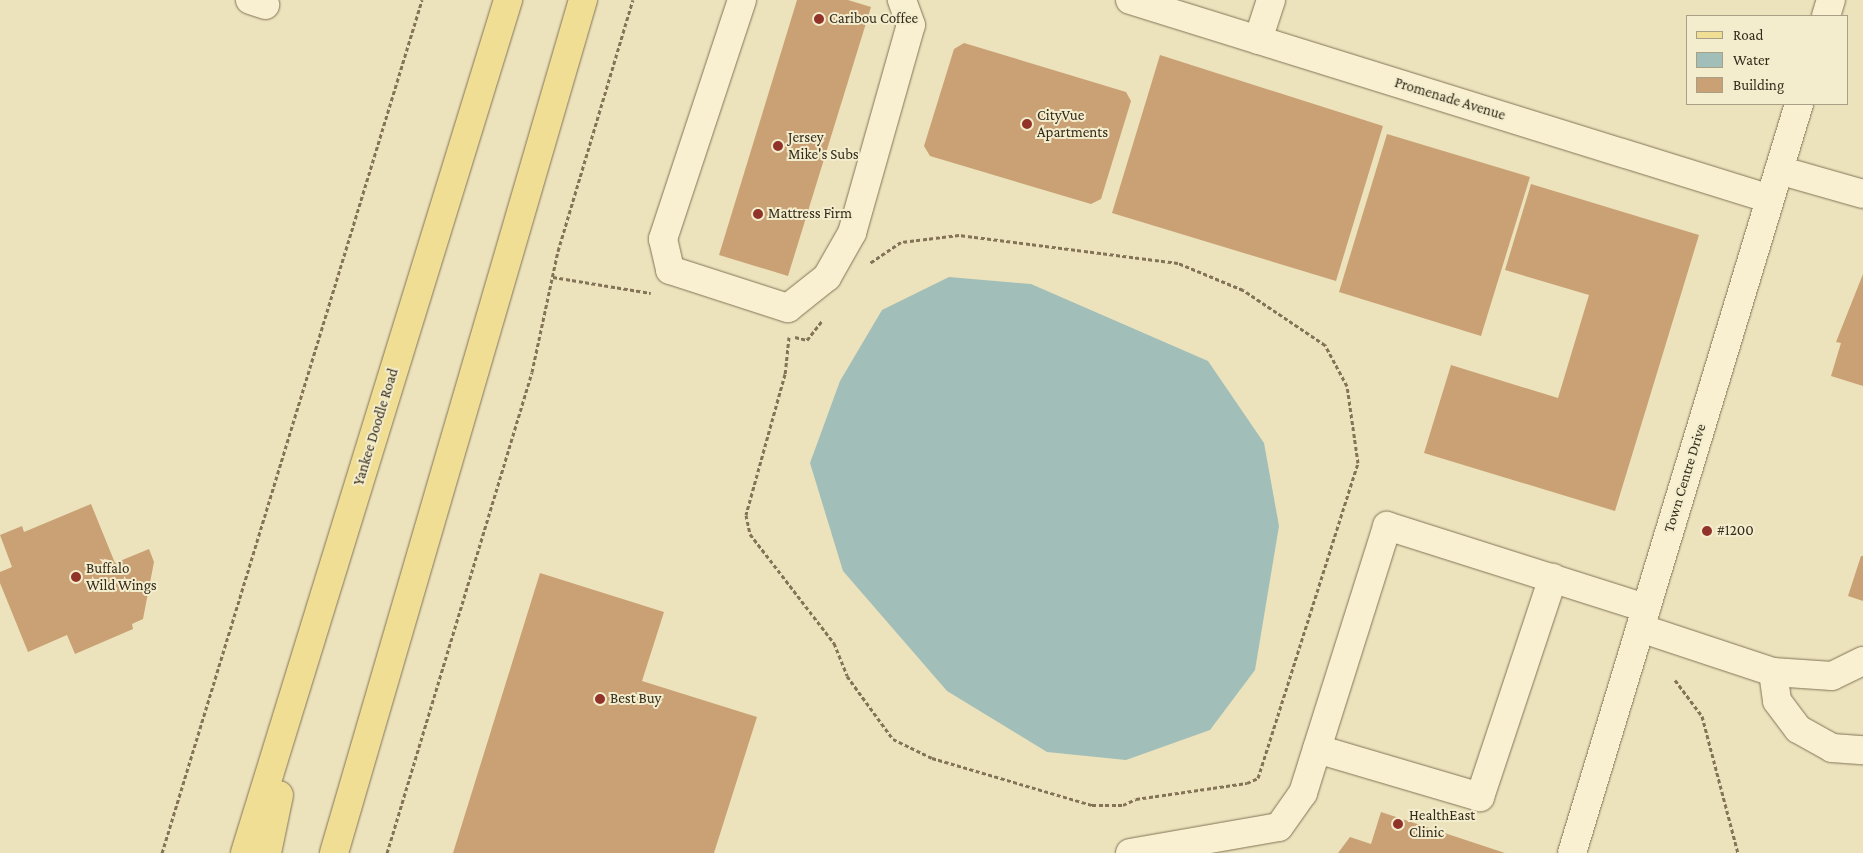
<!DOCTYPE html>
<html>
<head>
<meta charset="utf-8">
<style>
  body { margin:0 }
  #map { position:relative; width:1863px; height:853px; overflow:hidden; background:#ece3bd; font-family:"Crimson Pro",serif }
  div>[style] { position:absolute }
  .water>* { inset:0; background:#a1beb8 }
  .building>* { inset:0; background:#caa174 }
  .path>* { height:3px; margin-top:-1.5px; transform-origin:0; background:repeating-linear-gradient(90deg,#847457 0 4px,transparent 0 6.5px) }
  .roads { filter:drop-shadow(0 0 1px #847457) drop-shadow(0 0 1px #847457) }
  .minor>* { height:28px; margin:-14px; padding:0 14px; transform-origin:14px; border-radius:14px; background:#f8f0d0 }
  .major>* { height:28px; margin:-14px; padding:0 14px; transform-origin:14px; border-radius:14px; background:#f0de95 }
  .dots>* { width:14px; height:14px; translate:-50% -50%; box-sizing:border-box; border:2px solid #f4edcd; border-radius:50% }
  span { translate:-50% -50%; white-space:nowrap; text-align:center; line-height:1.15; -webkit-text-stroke:4px #f4edcd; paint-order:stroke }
  .poi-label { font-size:15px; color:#332a1b }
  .left { translate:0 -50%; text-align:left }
  .street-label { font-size:15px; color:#332a1b }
  .legend { position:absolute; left:1686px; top:15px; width:162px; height:90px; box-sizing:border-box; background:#f4edcd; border:1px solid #a79f86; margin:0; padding:6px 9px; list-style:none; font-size:15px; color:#332a1b }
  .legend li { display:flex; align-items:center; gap:10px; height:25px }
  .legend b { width:25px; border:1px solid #a79f86 }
</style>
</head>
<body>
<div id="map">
  <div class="water">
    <div style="clip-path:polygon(949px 277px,1031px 284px,1208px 361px,1264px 443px,1279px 526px,1255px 670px,1210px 730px,1126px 760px,1047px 752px,947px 691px,843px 571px,810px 463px,840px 381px,882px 310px)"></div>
  </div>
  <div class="building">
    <div style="clip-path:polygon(797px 0,848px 0,871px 7px,788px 276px,719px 255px)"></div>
    <div style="clip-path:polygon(964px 43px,1126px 92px,1131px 101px,1101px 199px,1091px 204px,930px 156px,924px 146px,954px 49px)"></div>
    <div style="clip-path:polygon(1160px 55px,1383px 126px,1336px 281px,1112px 213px)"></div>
    <div style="clip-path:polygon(1387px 134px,1530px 177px,1481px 336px,1339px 292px)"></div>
    <div style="clip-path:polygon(1531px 184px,1699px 235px,1615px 511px,1424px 453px,1451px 365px,1558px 398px,1589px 295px,1505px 270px)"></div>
    <div style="clip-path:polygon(1863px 274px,1863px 386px,1831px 376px,1841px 343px,1836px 342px)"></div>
    <div style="clip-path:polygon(91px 504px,115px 563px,149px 549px,154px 562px,143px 619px,132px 624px,133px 629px,75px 654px,67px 635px,28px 652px,0 583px,0 572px,12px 567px,0 535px,22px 526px,24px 532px)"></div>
    <div style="clip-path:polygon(1861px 556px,1863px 556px,1863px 601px,1848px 596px)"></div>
    <div style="clip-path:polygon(540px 573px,664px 612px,642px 681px,757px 717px,714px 853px,453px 853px)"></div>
    <div style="clip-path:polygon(1381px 812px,1505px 853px,1338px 853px,1350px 837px,1371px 844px)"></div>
  </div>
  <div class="path">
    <div style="left:553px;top:277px;width:99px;rotate:9.3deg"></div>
    <div style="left:789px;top:337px;width:37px;rotate:96deg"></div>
    <div style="left:785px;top:374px;width:146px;rotate:105.5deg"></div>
    <div style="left:746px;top:515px;width:19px;rotate:78deg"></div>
    <div style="left:750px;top:534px;width:138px;rotate:52.4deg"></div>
    <div style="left:834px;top:643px;width:35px;rotate:68deg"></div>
    <div style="left:847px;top:676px;width:78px;rotate:53.9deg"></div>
    <div style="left:893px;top:739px;width:43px;rotate:26deg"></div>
    <div style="left:932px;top:758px;width:167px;rotate:16.4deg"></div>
    <div style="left:1092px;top:805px;width:31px"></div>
    <div style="left:1123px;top:805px;width:14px;rotate:-25deg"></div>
    <div style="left:1136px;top:799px;width:112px;rotate:-8.2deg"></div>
    <div style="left:1247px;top:783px;width:12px;rotate:-24deg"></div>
    <div style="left:1258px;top:778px;width:330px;rotate:-72.4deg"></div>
    <div style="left:1358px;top:463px;width:78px;rotate:-98.1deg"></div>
    <div style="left:1347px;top:386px;width:47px;rotate:-118.2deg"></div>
    <div style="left:1325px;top:345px;width:99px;rotate:-146.1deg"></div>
    <div style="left:1243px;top:290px;width:70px;rotate:-157.4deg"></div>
    <div style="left:1178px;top:263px;width:221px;rotate:-172.7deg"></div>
    <div style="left:959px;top:235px;width:58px;rotate:173.1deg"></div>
    <div style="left:901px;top:242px;width:37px;rotate:146deg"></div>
    <div style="left:795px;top:337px;width:12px;rotate:14deg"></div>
    <div style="left:807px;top:340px;width:24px;rotate:-52deg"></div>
    <div style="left:1675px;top:680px;width:45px;rotate:53.1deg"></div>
    <div style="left:1702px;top:716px;width:142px;rotate:75.3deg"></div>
    <div style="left:162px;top:853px;width:892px;rotate:-73.05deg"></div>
    <div style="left:387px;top:853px;width:502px;rotate:-73.22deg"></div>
    <div style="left:532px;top:372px;width:124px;rotate:-77.9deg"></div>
    <div style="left:558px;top:251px;width:262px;rotate:-73.4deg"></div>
  </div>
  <div class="roads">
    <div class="minor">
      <div style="left:250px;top:0;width:16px;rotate:18deg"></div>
      <div style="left:742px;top:0;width:252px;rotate:108.3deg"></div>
      <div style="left:663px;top:239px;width:32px;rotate:77deg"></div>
      <div style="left:670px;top:270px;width:124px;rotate:17.9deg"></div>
      <div style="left:788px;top:308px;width:50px;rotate:-38.5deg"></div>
      <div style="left:827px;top:277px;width:51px;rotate:-60.4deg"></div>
      <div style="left:852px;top:233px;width:216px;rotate:-74.2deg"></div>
      <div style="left:911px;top:25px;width:27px;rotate:-110deg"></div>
      <div style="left:1130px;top:0;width:670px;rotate:17.27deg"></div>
      <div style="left:1826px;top:16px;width:17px;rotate:-73deg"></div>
      <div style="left:1258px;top:40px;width:42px;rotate:-72deg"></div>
      <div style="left:1779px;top:170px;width:87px;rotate:15.9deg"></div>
      <div style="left:1640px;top:628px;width:140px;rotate:18.3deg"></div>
      <div style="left:1773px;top:672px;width:29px;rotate:82deg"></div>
      <div style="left:1777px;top:701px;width:35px;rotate:53deg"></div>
      <div style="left:1798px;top:729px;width:39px;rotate:29deg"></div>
      <div style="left:1832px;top:748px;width:31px;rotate:4deg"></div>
      <div style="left:1773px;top:672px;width:59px;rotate:3.9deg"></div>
      <div style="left:1832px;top:676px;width:34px;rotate:-26deg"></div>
      <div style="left:1317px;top:749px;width:170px;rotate:16.4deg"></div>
      <div style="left:1480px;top:797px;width:231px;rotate:-71.6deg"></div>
      <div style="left:1130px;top:853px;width:151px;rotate:-9.9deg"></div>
      <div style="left:1279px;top:827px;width:42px;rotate:-54.8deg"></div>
      <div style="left:1303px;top:793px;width:280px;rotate:-72.5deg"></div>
      <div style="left:1387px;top:526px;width:272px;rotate:17.6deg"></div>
      <div style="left:1572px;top:853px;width:783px;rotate:-73.14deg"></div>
    </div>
    <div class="major">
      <div style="left:245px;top:853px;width:893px;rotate:-72.86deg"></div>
      <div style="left:267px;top:853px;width:59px;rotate:-78.3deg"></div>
      <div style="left:334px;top:853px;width:889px;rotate:-73.73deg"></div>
    </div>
  </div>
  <div class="dots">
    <div style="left:819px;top:19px;background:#913328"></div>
    <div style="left:1027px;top:124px;background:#913328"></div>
    <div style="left:778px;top:146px;background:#913328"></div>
    <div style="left:758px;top:214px;background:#913328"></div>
    <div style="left:1707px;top:531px;background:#913328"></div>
    <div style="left:76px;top:577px;background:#913328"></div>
    <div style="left:600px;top:699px;background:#913328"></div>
    <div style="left:1398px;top:824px;background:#913328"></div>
  </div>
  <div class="poi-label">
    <span class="left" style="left:829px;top:19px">Caribou Coffee</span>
    <span class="left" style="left:1037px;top:124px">CityVue<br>Apartments</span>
    <span class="left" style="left:788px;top:146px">Jersey<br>Mike's Subs</span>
    <span class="left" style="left:768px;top:214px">Mattress Firm</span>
    <span class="left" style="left:1717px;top:531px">#1200</span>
    <span class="left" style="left:86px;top:577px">Buffalo<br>Wild Wings</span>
    <span class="left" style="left:610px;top:699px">Best Buy</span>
    <span class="left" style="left:1409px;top:824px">HealthEast<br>Clinic</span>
  </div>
  <div class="street-label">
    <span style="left:1450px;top:99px;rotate:17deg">Promenade Avenue</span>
    <span style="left:376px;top:427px;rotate:-73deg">Yankee Doodle Road</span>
    <span style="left:1685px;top:478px;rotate:-73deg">Town Centre Drive</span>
  </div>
  <ul class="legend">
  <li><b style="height:6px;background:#f0de95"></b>Road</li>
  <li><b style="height:14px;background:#a1beb8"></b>Water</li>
  <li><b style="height:14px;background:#caa174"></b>Building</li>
  </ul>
</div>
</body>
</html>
